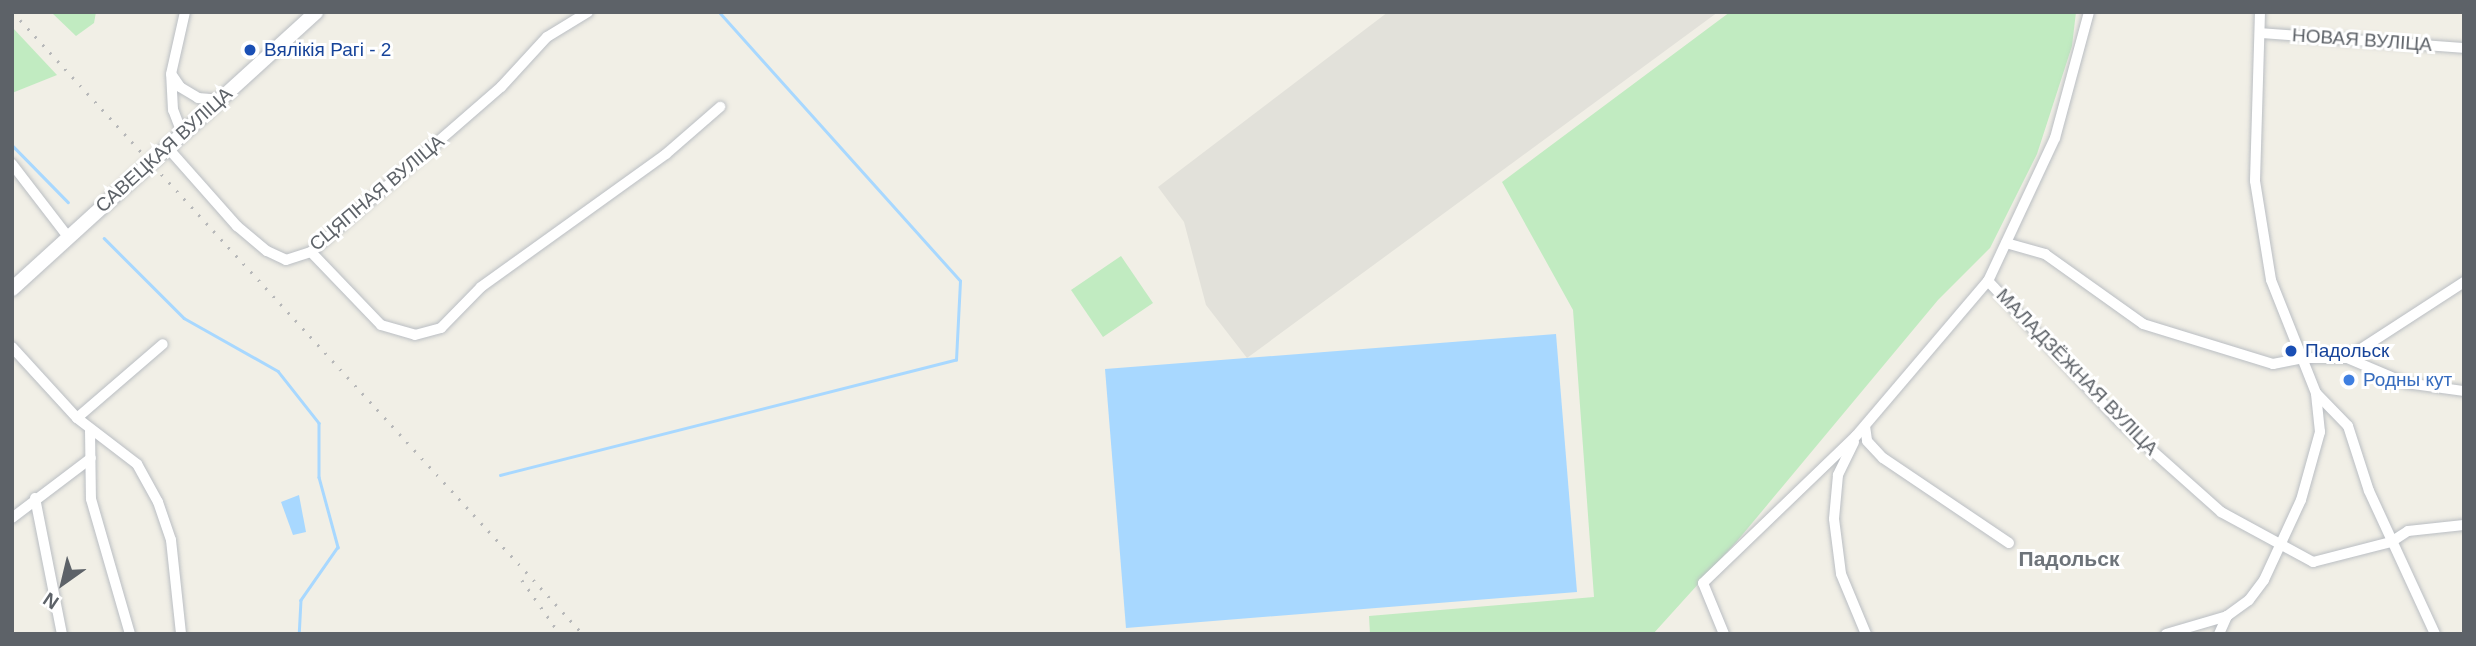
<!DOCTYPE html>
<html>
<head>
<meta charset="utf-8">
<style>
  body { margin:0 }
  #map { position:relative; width:2476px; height:646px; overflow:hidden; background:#f1efe6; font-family:Helvetica,sans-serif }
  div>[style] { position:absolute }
  .industrial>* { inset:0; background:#e2e1da }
  .green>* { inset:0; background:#c1ebc1 }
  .water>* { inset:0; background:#a8d8ff }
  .stream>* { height:2.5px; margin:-1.25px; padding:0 1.25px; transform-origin:1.25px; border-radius:1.25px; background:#a8d8ff }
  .roads { filter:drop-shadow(0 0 2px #babec3) drop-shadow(0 0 2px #babec3) }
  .street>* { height:10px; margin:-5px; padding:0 5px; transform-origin:5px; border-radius:5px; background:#fff }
  .secondary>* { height:14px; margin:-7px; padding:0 7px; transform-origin:7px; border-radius:7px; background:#fff }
  .rail>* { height:2.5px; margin-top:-1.25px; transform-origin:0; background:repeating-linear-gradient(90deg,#b7b8b9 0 2px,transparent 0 11px) }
  .dots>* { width:19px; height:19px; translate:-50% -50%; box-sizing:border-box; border:4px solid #fff; border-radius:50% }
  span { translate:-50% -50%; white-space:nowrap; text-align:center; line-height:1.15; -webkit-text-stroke:6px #fff; paint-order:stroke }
  .street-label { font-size:19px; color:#5d6268 }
  .transit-label { font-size:19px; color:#164399 }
  .left { translate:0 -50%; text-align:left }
  .shop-label { font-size:19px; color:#366cbe }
  .neighbourhood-label { font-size:21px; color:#6e747a; font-weight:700 }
  .frame { position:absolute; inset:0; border:14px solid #5d6268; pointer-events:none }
  .north { position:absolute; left:28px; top:548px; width:70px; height:70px; -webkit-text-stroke:5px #fff; paint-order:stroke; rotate:214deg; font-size:19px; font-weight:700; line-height:28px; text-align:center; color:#5d6268 }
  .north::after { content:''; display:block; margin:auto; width:24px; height:32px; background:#5d6268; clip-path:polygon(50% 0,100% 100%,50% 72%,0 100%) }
</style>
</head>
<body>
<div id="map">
  <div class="industrial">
    <div style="clip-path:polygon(1388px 12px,1718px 12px,1247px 358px,1206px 305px,1184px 222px,1158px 187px)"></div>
  </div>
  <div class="green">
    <div style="clip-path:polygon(51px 12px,96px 12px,94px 23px,76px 36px)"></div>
    <div style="clip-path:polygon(1730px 12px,2076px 12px,2072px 46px,2037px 154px,1990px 248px,1938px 300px,1738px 540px,1653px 634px,1370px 634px,1369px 616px,1594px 597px,1573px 310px,1502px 182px)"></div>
    <div style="clip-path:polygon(12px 27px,57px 75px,12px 93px)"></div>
    <div style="clip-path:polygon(1121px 256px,1153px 303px,1103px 337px,1071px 290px)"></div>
  </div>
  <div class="water">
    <div style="clip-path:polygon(1556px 334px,1577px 592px,1126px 628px,1105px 369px)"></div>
    <div style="clip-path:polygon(299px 495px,306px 532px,293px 535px,281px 502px)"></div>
  </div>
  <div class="stream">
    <div style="left:12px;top:145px;width:80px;rotate:45.5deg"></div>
    <div style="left:104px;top:238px;width:113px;rotate:45deg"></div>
    <div style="left:184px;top:318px;width:108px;rotate:29.4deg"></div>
    <div style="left:278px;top:371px;width:66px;rotate:51.7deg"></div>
    <div style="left:319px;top:423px;width:54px;rotate:90deg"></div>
    <div style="left:319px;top:477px;width:73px;rotate:74.8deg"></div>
    <div style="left:338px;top:547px;width:65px;rotate:124.9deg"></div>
    <div style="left:301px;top:600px;width:34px;rotate:93deg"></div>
    <div style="left:500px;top:475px;width:470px;rotate:-14.2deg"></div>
    <div style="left:956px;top:360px;width:79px;rotate:-87.1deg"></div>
    <div style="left:960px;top:281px;width:361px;rotate:-131.9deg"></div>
  </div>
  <div class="roads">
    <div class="street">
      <div style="left:2260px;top:12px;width:169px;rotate:91.7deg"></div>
      <div style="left:2255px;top:181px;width:100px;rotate:80.8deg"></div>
      <div style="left:2271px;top:280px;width:122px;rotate:68.3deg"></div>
      <div style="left:2316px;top:393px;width:46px;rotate:45.9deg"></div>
      <div style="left:2348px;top:426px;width:68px;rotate:72.1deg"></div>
      <div style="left:2369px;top:491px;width:157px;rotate:65.2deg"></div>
      <div style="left:2260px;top:33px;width:205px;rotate:4.2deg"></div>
      <div style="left:172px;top:75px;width:14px;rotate:56deg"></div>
      <div style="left:180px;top:87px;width:21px;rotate:31deg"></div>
      <div style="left:198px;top:98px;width:21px;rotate:5deg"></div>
      <div style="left:182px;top:133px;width:25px;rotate:-111deg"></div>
      <div style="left:173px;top:110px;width:36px;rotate:-93deg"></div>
      <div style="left:171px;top:74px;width:64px;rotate:-77.3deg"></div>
      <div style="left:167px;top:147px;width:106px;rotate:48.5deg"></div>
      <div style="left:237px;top:226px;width:39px;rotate:40deg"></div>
      <div style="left:267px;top:251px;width:21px;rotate:25deg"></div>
      <div style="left:286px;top:260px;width:26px;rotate:-18deg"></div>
      <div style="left:311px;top:252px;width:252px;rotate:-41deg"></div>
      <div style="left:501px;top:87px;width:68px;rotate:-47.4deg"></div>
      <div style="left:547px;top:37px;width:48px;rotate:-31.4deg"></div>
      <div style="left:12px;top:164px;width:93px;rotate:52.4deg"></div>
      <div style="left:2006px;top:243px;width:41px;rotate:15.8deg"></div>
      <div style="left:2045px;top:254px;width:120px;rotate:35.5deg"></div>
      <div style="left:2143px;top:324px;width:136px;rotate:17.1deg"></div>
      <div style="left:2273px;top:364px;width:32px;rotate:-11deg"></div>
      <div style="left:2304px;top:358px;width:43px"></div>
      <div style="left:2347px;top:358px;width:140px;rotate:-33deg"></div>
      <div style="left:311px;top:252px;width:101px;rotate:46.2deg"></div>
      <div style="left:381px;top:325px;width:35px;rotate:16deg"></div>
      <div style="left:415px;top:335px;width:27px;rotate:-15deg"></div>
      <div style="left:441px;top:328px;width:57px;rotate:-45.7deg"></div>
      <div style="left:481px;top:287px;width:228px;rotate:-35.7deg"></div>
      <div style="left:666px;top:154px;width:72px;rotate:-41deg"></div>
      <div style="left:1988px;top:281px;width:192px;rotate:46.9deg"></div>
      <div style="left:2119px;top:421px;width:137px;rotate:41.7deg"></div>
      <div style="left:2221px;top:512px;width:105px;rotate:28.5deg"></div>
      <div style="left:2313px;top:562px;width:81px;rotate:-14.4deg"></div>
      <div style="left:2391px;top:542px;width:20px;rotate:-33deg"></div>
      <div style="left:2408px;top:531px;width:56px;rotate:-6.1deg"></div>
      <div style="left:12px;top:347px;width:96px;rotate:47.5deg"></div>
      <div style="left:77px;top:418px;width:76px;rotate:37.5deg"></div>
      <div style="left:137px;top:464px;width:43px;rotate:61.1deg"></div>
      <div style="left:158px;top:502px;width:40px;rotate:71.1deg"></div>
      <div style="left:171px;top:540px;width:95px;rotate:83.9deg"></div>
      <div style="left:2347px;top:358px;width:64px;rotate:23deg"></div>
      <div style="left:2406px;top:383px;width:59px;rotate:7.9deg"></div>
      <div style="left:77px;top:418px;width:113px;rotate:-40.7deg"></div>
      <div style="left:1865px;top:426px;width:15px;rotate:82deg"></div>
      <div style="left:1867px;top:441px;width:23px;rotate:47deg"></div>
      <div style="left:1883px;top:458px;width:152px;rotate:34deg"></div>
      <div style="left:90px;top:430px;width:69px;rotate:89.2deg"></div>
      <div style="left:91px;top:499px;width:141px;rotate:73.9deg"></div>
      <div style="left:1854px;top:442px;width:37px;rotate:116deg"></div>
      <div style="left:1838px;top:475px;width:44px;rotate:95.2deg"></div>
      <div style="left:1834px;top:519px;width:55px;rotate:82.7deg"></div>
      <div style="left:1841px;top:574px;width:65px;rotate:67.4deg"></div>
      <div style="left:35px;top:498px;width:139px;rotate:78.8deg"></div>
      <div style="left:12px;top:518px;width:99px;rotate:-37.2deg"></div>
      <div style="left:1724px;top:634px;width:55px;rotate:-112.4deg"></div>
      <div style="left:1703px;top:583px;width:212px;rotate:-43.9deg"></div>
      <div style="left:1856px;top:436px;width:204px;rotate:-49.6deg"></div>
      <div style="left:1988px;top:281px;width:158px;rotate:-64.9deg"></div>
      <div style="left:2055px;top:138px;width:131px;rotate:-74.9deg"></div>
      <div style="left:2166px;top:634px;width:64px;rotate:-16.4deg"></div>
      <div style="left:2227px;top:616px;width:27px;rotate:-36deg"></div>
      <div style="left:2249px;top:600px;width:25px;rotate:-53deg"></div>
      <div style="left:2264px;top:580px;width:88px;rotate:-65.2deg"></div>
      <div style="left:2301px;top:500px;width:71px;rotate:-74.4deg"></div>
      <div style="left:2320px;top:432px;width:39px;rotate:-96deg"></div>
      <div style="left:2219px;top:634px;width:20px;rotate:-66deg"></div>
    </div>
    <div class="secondary">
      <div style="left:12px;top:289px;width:411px;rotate:-42.3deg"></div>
    </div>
  </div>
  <div class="rail">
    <div style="left:13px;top:12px;width:844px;rotate:47.5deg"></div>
    <div style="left:522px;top:580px;width:66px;rotate:54.9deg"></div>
  </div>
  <div class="dots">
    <div style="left:250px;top:50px;background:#1a4fb4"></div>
    <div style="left:2291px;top:351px;background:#1a4fb4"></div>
    <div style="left:2349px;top:380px;background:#3f7fe0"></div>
  </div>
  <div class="street-label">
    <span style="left:2362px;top:40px;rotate:4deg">НОВАЯ ВУЛІЦА</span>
    <span style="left:164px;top:150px;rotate:-42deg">САВЕЦКАЯ ВУЛІЦА</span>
    <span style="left:377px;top:193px;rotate:-40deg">СЦЯПНАЯ ВУЛІЦА</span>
    <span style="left:2077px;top:372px;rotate:46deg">МАЛАДЗЁЖНАЯ ВУЛІЦА</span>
  </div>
  <div class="transit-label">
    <span class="left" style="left:264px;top:50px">Вялікія Рагі - 2</span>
    <span class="left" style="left:2305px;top:351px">Падольск</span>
  </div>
  <div class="shop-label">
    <span class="left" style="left:2363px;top:380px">Родны кут</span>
  </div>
  <div class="neighbourhood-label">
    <span style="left:2069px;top:559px">Падольск</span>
  </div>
  <div class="frame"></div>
  <div class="north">N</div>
</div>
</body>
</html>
